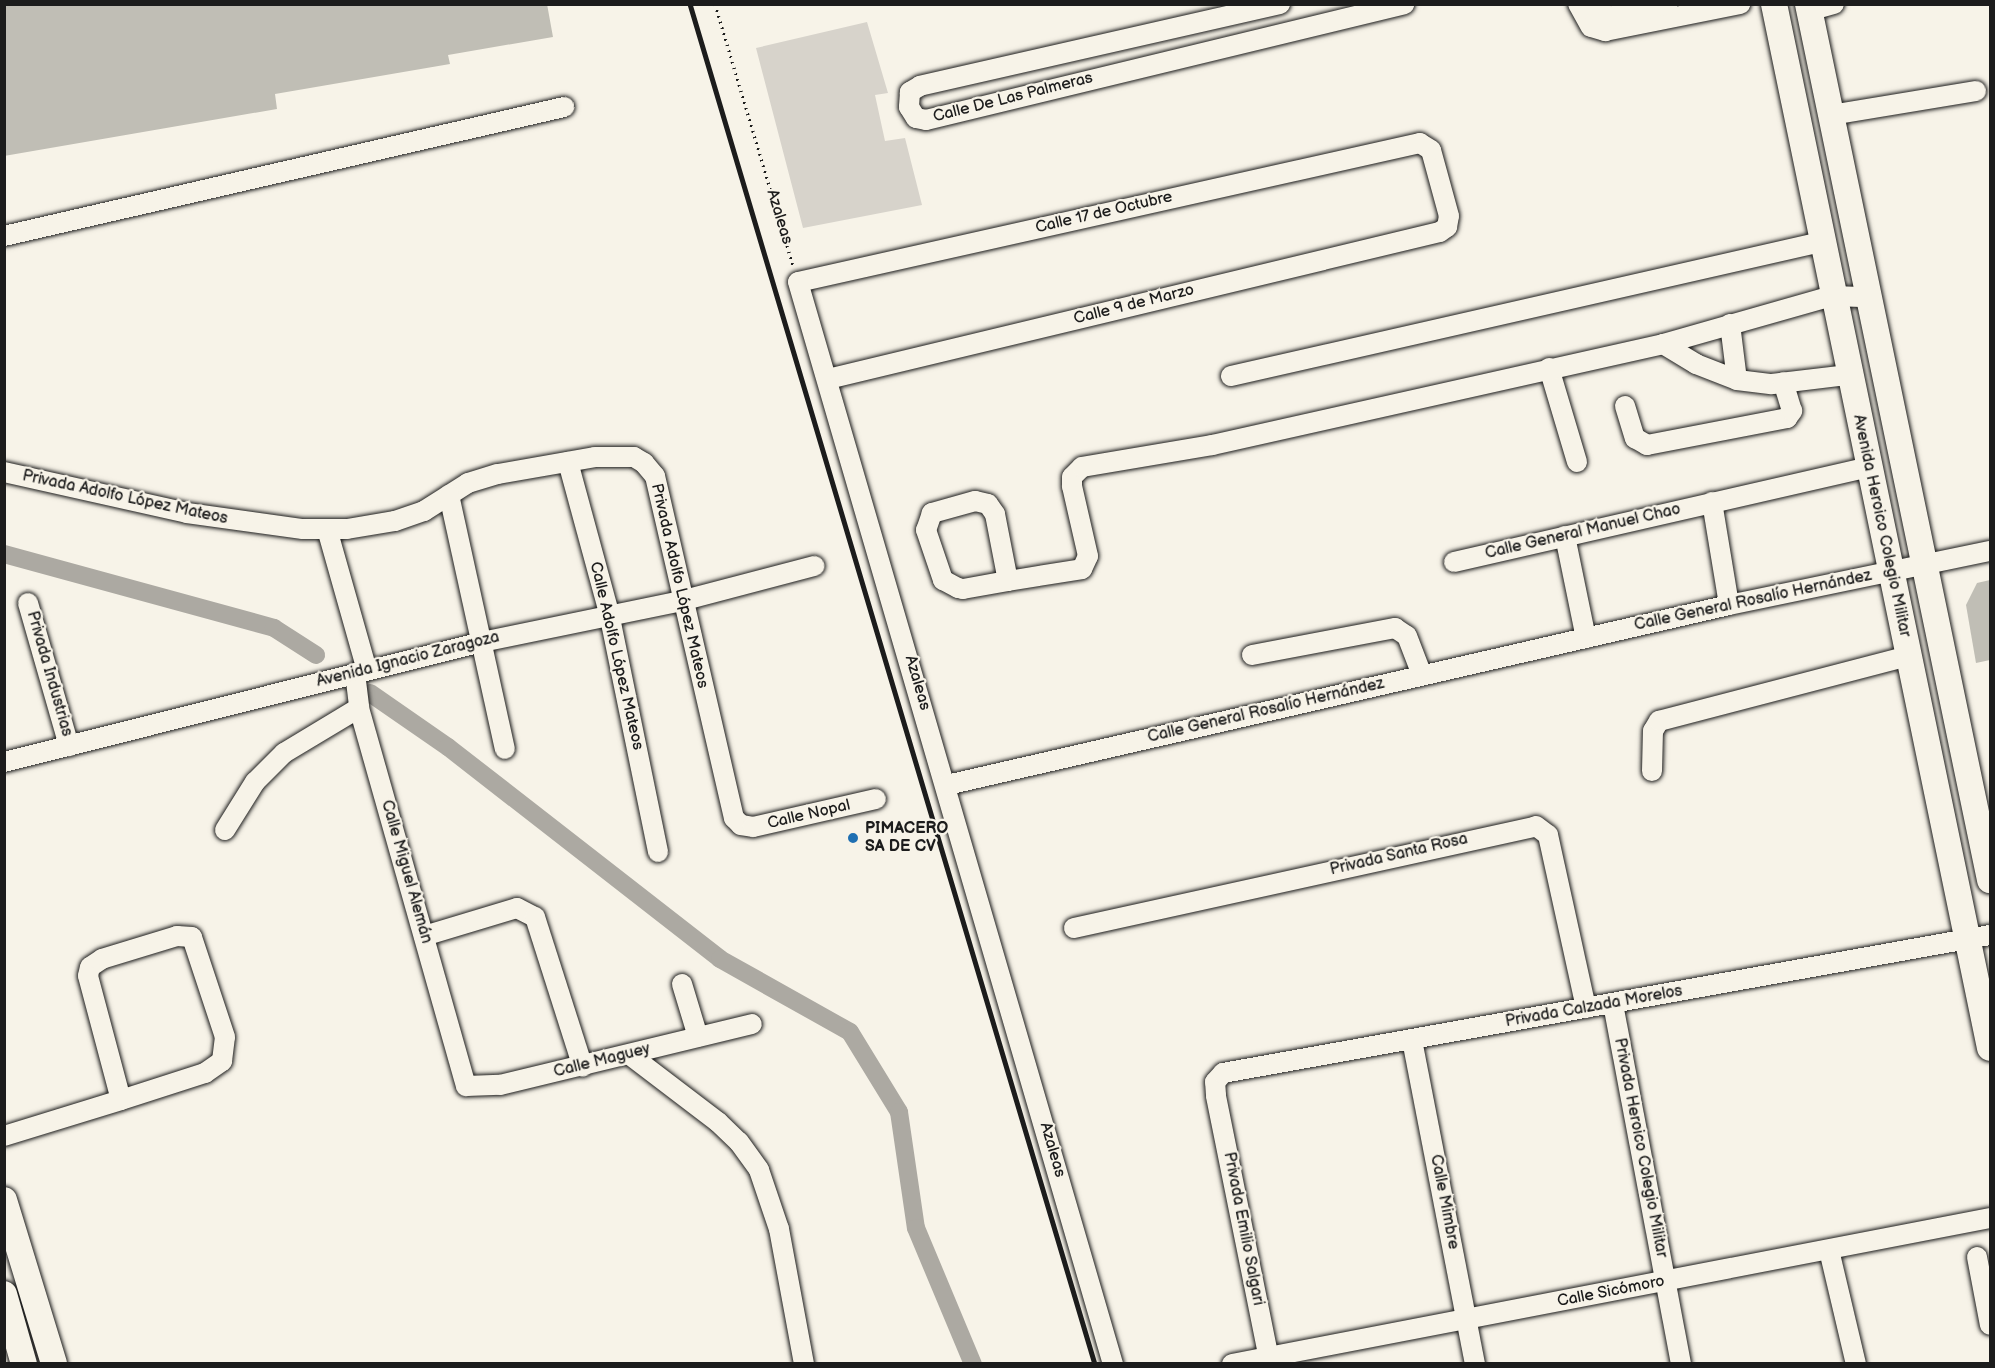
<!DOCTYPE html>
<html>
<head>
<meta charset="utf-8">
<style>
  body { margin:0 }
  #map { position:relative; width:1995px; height:1368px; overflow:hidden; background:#f7f3e8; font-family:"Balsamiq Sans",sans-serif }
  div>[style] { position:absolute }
  .green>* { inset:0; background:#d7d3cb }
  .canal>* { height:18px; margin:-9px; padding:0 9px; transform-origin:9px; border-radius:9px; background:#aca9a2 }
  .building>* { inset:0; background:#c0beb5 }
  .path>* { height:3px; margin-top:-1.5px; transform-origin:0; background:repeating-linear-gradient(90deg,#1c1c1c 0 1.5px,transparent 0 6px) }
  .roads { filter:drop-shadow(0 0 2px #1c1c1c) drop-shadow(0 0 2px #1c1c1c) }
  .minor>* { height:20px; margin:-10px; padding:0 10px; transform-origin:10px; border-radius:10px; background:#f7f3e8 }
  .major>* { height:26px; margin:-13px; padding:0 13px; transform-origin:13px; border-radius:13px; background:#f7f3e8 }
  .rail>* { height:4.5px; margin:-2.25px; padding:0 2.25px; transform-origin:2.25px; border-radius:2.25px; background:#1c1c1c }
  .dots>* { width:16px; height:16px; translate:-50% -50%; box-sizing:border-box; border:3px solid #f7f3e8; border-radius:50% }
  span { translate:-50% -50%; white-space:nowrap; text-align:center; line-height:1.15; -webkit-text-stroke:4.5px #f7f3e8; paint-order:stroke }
  .street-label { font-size:16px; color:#1c1c1c }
  .poi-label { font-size:16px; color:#1c1c1c; font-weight:700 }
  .left { translate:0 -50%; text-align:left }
  .frame { position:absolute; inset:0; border:6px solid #1c1c1c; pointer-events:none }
</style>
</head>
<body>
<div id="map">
  <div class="green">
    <div style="clip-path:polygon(867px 22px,888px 93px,875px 95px,885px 141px,905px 138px,922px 205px,803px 228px,756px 48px)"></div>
  </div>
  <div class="canal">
    <div style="left:4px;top:554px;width:280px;rotate:15.3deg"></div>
    <div style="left:274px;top:628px;width:50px;rotate:32.7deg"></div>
    <div style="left:370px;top:693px;width:95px;rotate:34.7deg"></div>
    <div style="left:448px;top:747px;width:345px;rotate:37.9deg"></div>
    <div style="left:720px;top:959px;width:149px;rotate:29.3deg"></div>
    <div style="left:850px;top:1032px;width:94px;rotate:58.5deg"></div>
    <div style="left:899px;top:1112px;width:117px;rotate:81.7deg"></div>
    <div style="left:916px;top:1228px;width:147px;rotate:67.3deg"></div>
  </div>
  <div class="building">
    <div style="clip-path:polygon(4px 4px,547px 4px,553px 37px,448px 55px,450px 64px,275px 94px,277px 109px,4px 156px)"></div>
    <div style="clip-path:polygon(1990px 580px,1990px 660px,1976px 663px,1966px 605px,1977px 583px)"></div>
  </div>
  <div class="path">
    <div style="left:715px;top:4px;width:273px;rotate:73.4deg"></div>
  </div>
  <div class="roads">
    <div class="minor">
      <div style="left:1280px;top:4px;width:369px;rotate:167.2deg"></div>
      <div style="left:920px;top:86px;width:12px;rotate:149deg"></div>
      <div style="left:910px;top:92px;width:15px;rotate:94deg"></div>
      <div style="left:909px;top:107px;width:13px;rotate:58deg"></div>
      <div style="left:916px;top:118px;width:10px;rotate:11deg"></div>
      <div style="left:926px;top:120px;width:492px;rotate:-13.6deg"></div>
      <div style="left:1578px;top:4px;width:26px;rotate:61deg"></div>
      <div style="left:1591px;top:27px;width:15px;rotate:16deg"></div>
      <div style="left:1605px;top:31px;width:138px;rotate:-11.3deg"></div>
      <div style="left:1593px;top:4px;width:20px;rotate:41deg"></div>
      <div style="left:1608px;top:17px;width:61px;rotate:-12.2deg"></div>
      <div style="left:1809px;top:11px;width:26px;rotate:-16deg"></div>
      <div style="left:1831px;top:115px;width:147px;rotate:-9.4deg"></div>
      <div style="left:4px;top:236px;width:575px;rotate:-12.97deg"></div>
      <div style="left:1730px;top:324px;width:56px;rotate:82.9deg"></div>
      <div style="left:1663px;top:344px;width:39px;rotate:31deg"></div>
      <div style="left:1696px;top:364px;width:44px;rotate:21.3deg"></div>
      <div style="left:1737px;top:380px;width:35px;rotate:7deg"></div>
      <div style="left:1772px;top:384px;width:77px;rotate:-6.8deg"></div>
      <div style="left:1549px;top:368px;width:98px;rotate:73.4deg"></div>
      <div style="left:1231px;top:376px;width:605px;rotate:-12.8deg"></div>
      <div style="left:828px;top:379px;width:629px;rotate:-13.51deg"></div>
      <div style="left:1440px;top:232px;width:9px;rotate:-36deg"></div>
      <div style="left:1447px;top:227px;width:11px;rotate:-80deg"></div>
      <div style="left:1449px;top:216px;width:68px;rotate:-105.3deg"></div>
      <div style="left:1431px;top:150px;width:13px;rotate:-148deg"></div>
      <div style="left:1420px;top:143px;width:637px;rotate:167.4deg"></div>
      <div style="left:798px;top:282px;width:1127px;rotate:73.77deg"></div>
      <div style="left:1625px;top:406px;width:34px;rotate:73deg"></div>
      <div style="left:1635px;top:438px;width:14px;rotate:30deg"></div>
      <div style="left:1647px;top:445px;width:143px;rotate:-10.9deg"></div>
      <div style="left:1787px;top:418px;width:9px;rotate:-54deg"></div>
      <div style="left:1792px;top:411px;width:30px;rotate:-107deg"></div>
      <div style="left:568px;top:462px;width:156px;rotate:74.8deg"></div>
      <div style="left:609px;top:613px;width:244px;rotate:78.4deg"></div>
      <div style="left:4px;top:472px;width:188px;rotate:12.6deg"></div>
      <div style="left:187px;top:513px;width:117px;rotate:7.9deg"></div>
      <div style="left:303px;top:529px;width:44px"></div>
      <div style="left:347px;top:529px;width:49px;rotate:-9.5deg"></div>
      <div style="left:395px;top:521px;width:31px;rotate:-19deg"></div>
      <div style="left:424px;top:511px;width:52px;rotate:-32.5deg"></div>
      <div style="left:468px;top:483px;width:31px;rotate:-17deg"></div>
      <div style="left:498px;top:474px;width:98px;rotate:-9.9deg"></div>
      <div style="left:595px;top:457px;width:39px"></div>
      <div style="left:634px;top:457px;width:12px;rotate:31deg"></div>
      <div style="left:644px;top:463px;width:17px;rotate:50deg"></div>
      <div style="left:655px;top:476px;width:351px;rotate:77deg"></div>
      <div style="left:734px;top:818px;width:10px;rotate:45deg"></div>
      <div style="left:741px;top:825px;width:12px;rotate:9deg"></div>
      <div style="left:753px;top:827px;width:126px;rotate:-12.8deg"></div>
      <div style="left:449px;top:495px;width:260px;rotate:77.6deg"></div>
      <div style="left:1712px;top:502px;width:104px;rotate:80.6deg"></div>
      <div style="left:327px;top:529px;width:147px;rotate:74.2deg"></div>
      <div style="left:1565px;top:536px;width:104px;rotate:78.4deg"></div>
      <div style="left:1454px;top:562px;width:425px;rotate:-12.9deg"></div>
      <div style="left:1008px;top:581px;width:68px;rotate:-101deg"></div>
      <div style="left:995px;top:514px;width:12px;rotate:-125deg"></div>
      <div style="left:988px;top:504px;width:13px;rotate:-167deg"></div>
      <div style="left:975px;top:501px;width:45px;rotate:164.4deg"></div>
      <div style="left:932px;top:513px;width:18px;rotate:109deg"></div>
      <div style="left:926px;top:530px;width:53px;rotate:71.2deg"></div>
      <div style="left:943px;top:580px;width:17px;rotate:28deg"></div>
      <div style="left:958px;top:588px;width:5px;rotate:11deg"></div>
      <div style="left:963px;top:589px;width:46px;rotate:-10.1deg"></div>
      <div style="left:1008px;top:581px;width:75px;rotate:-9.2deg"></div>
      <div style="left:1082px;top:569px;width:14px;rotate:-65deg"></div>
      <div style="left:1088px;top:556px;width:72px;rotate:-102.9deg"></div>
      <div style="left:1072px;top:486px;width:9px;rotate:-90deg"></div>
      <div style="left:1072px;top:477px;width:14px;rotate:-45deg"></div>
      <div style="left:1082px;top:467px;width:132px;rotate:-9.6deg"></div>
      <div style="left:1212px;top:445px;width:462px;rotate:-12.6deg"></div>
      <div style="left:1663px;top:344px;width:176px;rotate:-15.9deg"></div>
      <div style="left:1832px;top:296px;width:37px;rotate:2deg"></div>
      <div style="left:28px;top:603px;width:149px;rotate:74deg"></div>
      <div style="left:1252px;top:655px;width:146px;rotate:-10.7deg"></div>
      <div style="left:1395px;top:628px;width:14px;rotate:34deg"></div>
      <div style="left:1407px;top:636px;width:42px;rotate:69deg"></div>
      <div style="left:355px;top:673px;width:35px;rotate:83deg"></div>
      <div style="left:359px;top:708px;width:393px;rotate:74.2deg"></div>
      <div style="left:466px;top:1086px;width:34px;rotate:-2deg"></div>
      <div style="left:500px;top:1085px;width:259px;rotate:-13.6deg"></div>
      <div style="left:4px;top:762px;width:493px;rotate:-14.1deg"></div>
      <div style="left:482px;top:642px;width:203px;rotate:-11.6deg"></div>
      <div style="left:681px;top:601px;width:138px;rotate:-14.7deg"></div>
      <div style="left:1652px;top:771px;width:40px;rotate:-88.6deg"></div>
      <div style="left:1653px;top:731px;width:12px;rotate:-59deg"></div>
      <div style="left:1659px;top:721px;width:258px;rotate:-14.6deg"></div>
      <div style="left:947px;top:785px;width:802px;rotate:-12.96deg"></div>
      <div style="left:1729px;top:605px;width:267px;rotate:-11.7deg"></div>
      <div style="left:225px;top:830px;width:57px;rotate:-58deg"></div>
      <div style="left:255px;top:782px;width:41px;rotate:-45deg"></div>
      <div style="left:284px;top:753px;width:87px;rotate:-31deg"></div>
      <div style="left:1074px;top:928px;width:473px;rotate:-12.4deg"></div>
      <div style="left:1536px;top:826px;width:15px;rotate:37deg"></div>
      <div style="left:1548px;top:835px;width:177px;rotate:77.6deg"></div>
      <div style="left:424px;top:936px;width:97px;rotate:-16.8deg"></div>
      <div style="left:517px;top:908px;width:20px;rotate:27deg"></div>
      <div style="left:535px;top:917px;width:157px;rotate:72.3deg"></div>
      <div style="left:682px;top:984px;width:55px;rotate:73.2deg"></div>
      <div style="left:1613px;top:1004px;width:366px;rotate:79.3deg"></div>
      <div style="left:1412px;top:1040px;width:330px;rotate:79deg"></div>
      <div style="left:630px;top:1055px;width:111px;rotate:37.3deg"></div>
      <div style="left:718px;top:1122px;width:29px;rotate:44deg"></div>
      <div style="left:739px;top:1142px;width:34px;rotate:54deg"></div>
      <div style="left:759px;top:1170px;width:62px;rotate:71.3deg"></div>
      <div style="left:779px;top:1229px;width:137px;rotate:79.5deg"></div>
      <div style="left:4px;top:1136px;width:122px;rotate:-17.1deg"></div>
      <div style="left:121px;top:1100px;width:88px;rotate:-17.8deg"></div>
      <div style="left:205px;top:1073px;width:21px;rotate:-35deg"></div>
      <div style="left:222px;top:1061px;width:24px;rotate:-83deg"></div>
      <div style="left:225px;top:1037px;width:105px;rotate:-108.3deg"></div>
      <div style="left:192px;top:937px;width:15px;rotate:-176deg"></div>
      <div style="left:177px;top:936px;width:78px;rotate:163deg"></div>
      <div style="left:102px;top:959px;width:14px;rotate:146deg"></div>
      <div style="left:90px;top:967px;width:9px;rotate:103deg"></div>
      <div style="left:88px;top:976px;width:128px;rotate:75.1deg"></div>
      <div style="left:1829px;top:1250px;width:117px;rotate:76.7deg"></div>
      <div style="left:1977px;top:1257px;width:69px;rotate:79.2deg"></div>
      <div style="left:1232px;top:1364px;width:772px;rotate:-10.9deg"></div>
      <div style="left:1270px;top:1364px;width:274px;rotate:-101.4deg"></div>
      <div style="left:1216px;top:1095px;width:13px;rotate:-94deg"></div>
      <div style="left:1215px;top:1082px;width:12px;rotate:-48deg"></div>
      <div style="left:1223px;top:1073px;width:779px;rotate:-10.2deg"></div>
    </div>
    <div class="major">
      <div style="left:1774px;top:4px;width:1066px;rotate:78.31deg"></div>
      <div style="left:1808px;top:4px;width:895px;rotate:78.26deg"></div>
      <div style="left:4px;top:1200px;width:171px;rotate:73deg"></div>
      <div style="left:4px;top:1294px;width:73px;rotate:74.1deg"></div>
    </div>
  </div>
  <div class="rail">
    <div style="left:690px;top:4px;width:1419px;rotate:73.42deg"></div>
  </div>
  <div class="dots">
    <div style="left:853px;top:838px;background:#1f6fb2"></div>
  </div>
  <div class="street-label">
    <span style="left:1013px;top:98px;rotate:-14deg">Calle De Las Palmeras</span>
    <span style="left:1104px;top:213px;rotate:-13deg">Calle 17 de Octubre</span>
    <span style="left:779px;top:217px;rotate:73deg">Azaleas</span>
    <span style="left:1134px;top:305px;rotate:-14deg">Calle 9 de Marzo</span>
    <span style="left:125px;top:498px;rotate:12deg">Privada Adolfo López Mateos</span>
    <span style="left:1881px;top:526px;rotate:78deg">Avenida Heroico Colegio Militar</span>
    <span style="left:1583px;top:532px;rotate:-13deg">Calle General Manuel Chao</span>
    <span style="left:679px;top:586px;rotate:77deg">Privada Adolfo López Mateos</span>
    <span style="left:1753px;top:601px;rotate:-12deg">Calle General Rosalío Hernández</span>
    <span style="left:616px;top:656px;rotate:77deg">Calle Adolfo López Mateos</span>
    <span style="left:408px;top:660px;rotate:-14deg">Avenida Ignacio Zaragoza</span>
    <span style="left:49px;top:674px;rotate:74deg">Privada Industrias</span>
    <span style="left:917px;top:683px;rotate:74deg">Azaleas</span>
    <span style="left:1266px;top:711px;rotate:-13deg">Calle General Rosalío Hernández</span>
    <span style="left:809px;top:815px;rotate:-13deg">Calle Nopal</span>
    <span style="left:1399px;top:855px;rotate:-13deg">Privada Santa Rosa</span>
    <span style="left:406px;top:872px;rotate:74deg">Calle Miguel Alemán</span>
    <span style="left:1594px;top:1007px;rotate:-10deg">Privada Calzada Morelos</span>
    <span style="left:602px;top:1061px;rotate:-14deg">Calle Maguey</span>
    <span style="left:1640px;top:1148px;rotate:79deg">Privada Heroico Colegio Militar</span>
    <span style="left:1052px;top:1150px;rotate:74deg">Azaleas</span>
    <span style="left:1444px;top:1202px;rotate:79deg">Calle Mimbre</span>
    <span style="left:1243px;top:1229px;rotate:79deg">Privada Emilio Salgari</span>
    <span style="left:1611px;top:1292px;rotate:-11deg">Calle Sicómoro</span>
  </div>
  <div class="poi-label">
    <span class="left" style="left:865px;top:838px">PIMACERO<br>SA DE CV</span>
  </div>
  <div class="frame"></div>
</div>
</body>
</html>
